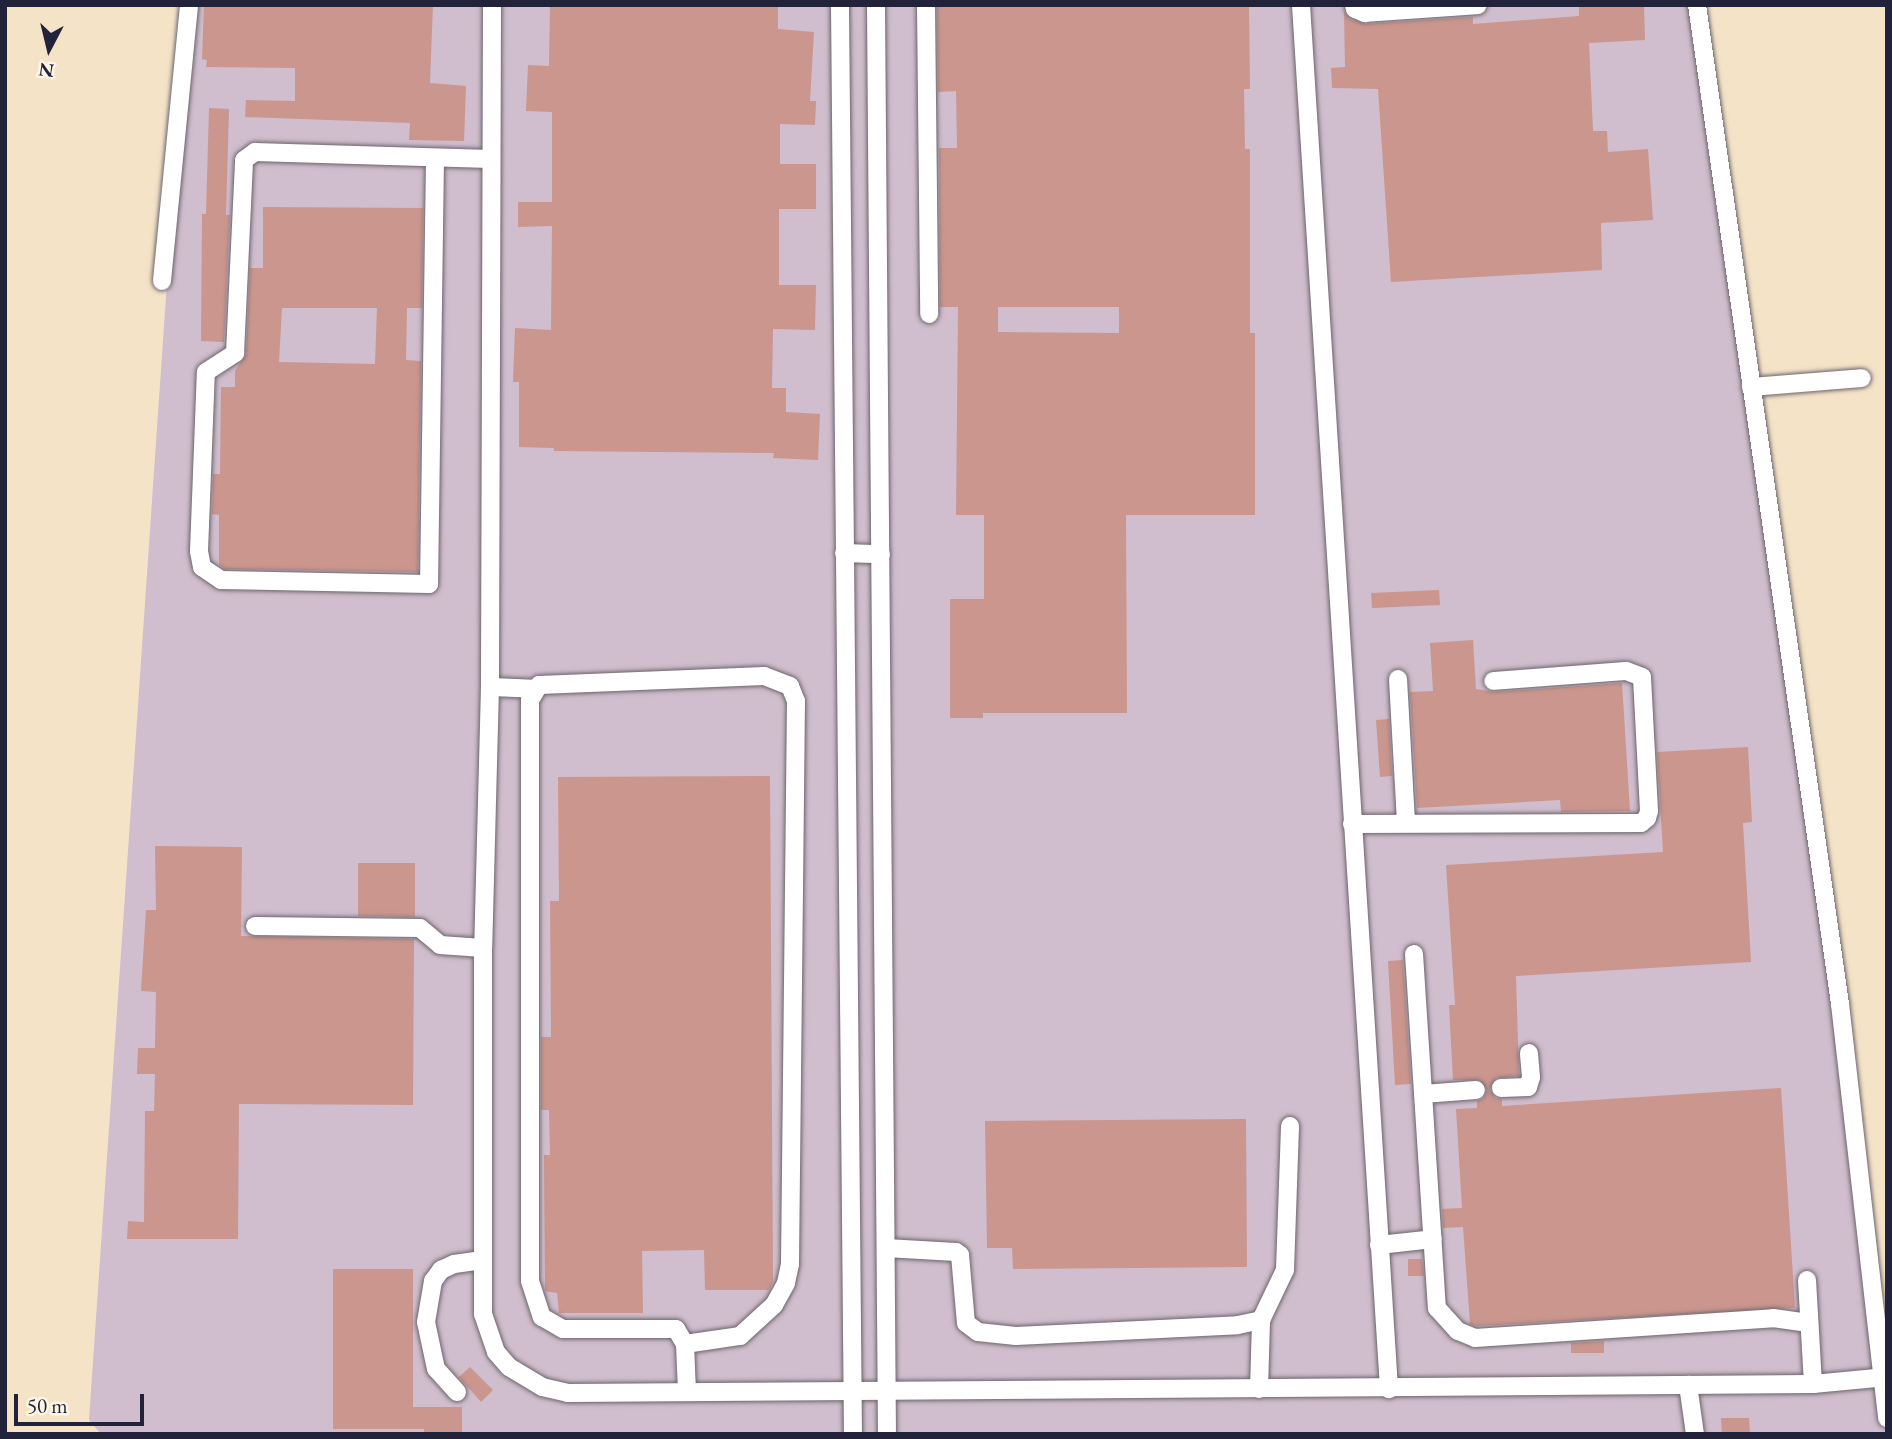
<!DOCTYPE html>
<html>
<head>
<meta charset="utf-8">
<style>
  body { margin:0 }
  #map { position:relative; width:1892px; height:1439px; overflow:hidden; background:#f5e3c8; font-family:"EB Garamond",serif }
  div>[style] { position:absolute }
  .industrial>* { inset:0; background:#d0bdcd }
  .building>* { inset:0; background:#cb968e }
  .roads { filter:drop-shadow(0 0 2px #6c666c) drop-shadow(0 0 2px #6c666c) }
  .minor>* { height:18px; margin:-9px; padding:0 9px; transform-origin:9px; border-radius:9px; background:#fff }
  span { translate:-50% -50%; white-space:nowrap; text-align:center; line-height:1.15; -webkit-text-stroke:6px #fcf5e5; paint-order:stroke }
  .frame { position:absolute; inset:0; border:7px solid #22223b; pointer-events:none }
  .north { position:absolute; left:14px; top:14px; width:70px; height:70px; -webkit-text-stroke:5px #fcf5e5; paint-order:stroke; rotate:187deg; font-size:19px; font-weight:700; line-height:28px; text-align:center; color:#22223b }
  .north::after { content:''; display:block; margin:auto; width:24px; height:32px; background:#22223b; clip-path:polygon(50% 0,100% 100%,50% 72%,0 100%) }
  .scale { position:absolute; left:14px; top:1394px; width:130px; height:32px; box-sizing:border-box; border:4px solid #22223b; border-top:0; padding-left:9px; font-size:21px; line-height:24px; white-space:nowrap; color:#22223b; -webkit-text-stroke:5px #fcf5e5; paint-order:stroke }
</style>
</head>
<body>
<div id="map">
  <div class="industrial">
    <div style="clip-path:polygon(186px 5px,1700px 5px,1887px 1434px,101px 1434px,89px 1420px)"></div>
  </div>
  <div class="building">
    <div style="clip-path:polygon(204px 5px,433px 5px,430px 83px,466px 86px,464px 141px,409px 140px,410px 123px,245px 117px,246px 100px,295px 101px,295px 68px,206px 67px,207px 60px,202px 59px)"></div>
    <div style="clip-path:polygon(550px 5px,778px 5px,778px 29px,814px 32px,810px 101px,816px 101px,815px 125px,780px 124px,780px 164px,816px 164px,816px 209px,779px 209px,779px 285px,816px 285px,815px 330px,773px 329px,772px 388px,786px 388px,786px 412px,820px 414px,818px 460px,773px 458px,774px 453px,554px 451px,554px 448px,519px 447px,519px 382px,513px 382px,515px 328px,551px 330px,552px 226px,518px 227px,518px 202px,552px 202px,552px 112px,526px 111px,528px 65px,549px 66px)"></div>
    <div style="clip-path:polygon(evenodd,937px 5px,1249px 5px,1250px 89px,1244px 89px,1245px 149px,1250px 149px,1250px 333px,1255px 333px,1255px 515px,1126px 515px,1127px 713px,983px 713px,983px 718px,950px 718px,950px 599px,984px 599px,984px 515px,956px 515px,958px 307px,940px 307px,939px 148px,957px 148px,956px 91px,938px 92px,937px 5px,998px 307px,1119px 307px,1119px 333px,998px 332px,998px 307px)"></div>
    <div style="clip-path:polygon(1579px 5px,1644px 5px,1645px 40px,1589px 43px,1593px 131px,1607px 131px,1608px 152px,1648px 149px,1653px 220px,1601px 223px,1602px 270px,1391px 282px,1378px 89px,1332px 88px,1331px 68px,1345px 67px,1344px 11px,1350px 19px,1365px 24px,1473px 17px,1473px 24px,1579px 16px)"></div>
    <div style="clip-path:polygon(209px 108px,229px 109px,226px 215px,230px 215px,224px 342px,201px 341px,202px 214px,206px 214px)"></div>
    <div style="clip-path:polygon(evenodd,263px 207px,423px 208px,422px 308px,407px 308px,406px 360px,421px 361px,418px 572px,225px 569px,219px 565px,219px 515px,212px 514px,213px 474px,220px 474px,221px 387px,235px 387px,235px 371px,246px 354px,250px 268px,263px 268px,263px 207px,282px 308px,377px 308px,375px 364px,279px 362px,282px 308px)"></div>
    <div style="clip-path:polygon(1439px 590px,1440px 605px,1372px 608px,1371px 593px)"></div>
    <div style="clip-path:polygon(1473px 640px,1476px 689px,1494px 692px,1622px 683px,1630px 811px,1561px 812px,1560px 800px,1417px 808px,1410px 692px,1433px 691px,1430px 643px)"></div>
    <div style="clip-path:polygon(1389px 719px,1392px 776px,1380px 777px,1376px 720px)"></div>
    <div style="clip-path:polygon(1748px 747px,1752px 822px,1743px 823px,1751px 962px,1516px 976px,1519px 1076px,1496px 1078px,1490px 1089px,1495px 1098px,1502px 1099px,1502px 1106px,1781px 1088px,1795px 1308px,1477px 1326px,1470px 1324px,1463px 1227px,1443px 1228px,1442px 1209px,1462px 1208px,1456px 1109px,1477px 1108px,1477px 1101px,1483px 1099px,1487px 1090px,1480px 1080px,1453px 1080px,1449px 1005px,1455px 1005px,1446px 865px,1663px 852px,1657px 752px)"></div>
    <div style="clip-path:polygon(770px 776px,773px 1282px,769px 1290px,705px 1290px,704px 1250px,642px 1251px,643px 1313px,559px 1313px,557px 1293px,545px 1291px,544px 1155px,550px 1155px,549px 1110px,541px 1110px,541px 1037px,551px 1037px,550px 901px,559px 901px,558px 777px)"></div>
    <div style="clip-path:polygon(155px 846px,242px 847px,241px 936px,414px 939px,413px 1105px,239px 1104px,238px 1239px,127px 1239px,128px 1221px,144px 1222px,145px 1111px,154px 1111px,155px 1074px,137px 1074px,138px 1048px,155px 1048px,156px 992px,141px 991px,146px 910px,156px 910px)"></div>
    <div style="clip-path:polygon(358px 863px,415px 863px,415px 917px,358px 916px)"></div>
    <div style="clip-path:polygon(1403px 960px,1411px 1084px,1395px 1085px,1388px 961px)"></div>
    <div style="clip-path:polygon(1246px 1119px,1247px 1267px,1013px 1269px,1012px 1248px,987px 1248px,985px 1121px)"></div>
    <div style="clip-path:polygon(1408px 1259px,1422px 1259px,1424px 1276px,1408px 1276px)"></div>
    <div style="clip-path:polygon(333px 1269px,413px 1269px,413px 1407px,462px 1407px,462px 1434px,424px 1434px,424px 1429px,333px 1429px)"></div>
    <div style="clip-path:polygon(1604px 1341px,1604px 1353px,1571px 1353px,1571px 1343px)"></div>
    <div style="clip-path:polygon(470px 1367px,493px 1390px,481px 1402px,459px 1377px)"></div>
    <div style="clip-path:polygon(1721px 1418px,1749px 1418px,1750px 1434px,1722px 1434px)"></div>
  </div>
  <div class="roads">
    <div class="minor">
      <div style="left:492px;top:5px;width:682px;rotate:90.17deg"></div>
      <div style="left:490px;top:687px;width:261px;rotate:91.5deg"></div>
      <div style="left:483px;top:948px;width:366px;rotate:90deg"></div>
      <div style="left:483px;top:1314px;width:40px;rotate:71.1deg"></div>
      <div style="left:496px;top:1352px;width:20px;rotate:49deg"></div>
      <div style="left:509px;top:1367px;width:39px;rotate:31deg"></div>
      <div style="left:542px;top:1387px;width:27px;rotate:13deg"></div>
      <div style="left:568px;top:1393px;width:1245px;rotate:-0.41deg"></div>
      <div style="left:1813px;top:1384px;width:74px;rotate:-5.4deg"></div>
      <div style="left:840px;top:5px;width:1429px;rotate:89.48deg"></div>
      <div style="left:876px;top:5px;width:1429px;rotate:89.56deg"></div>
      <div style="left:926px;top:5px;width:309px;rotate:89.4deg"></div>
      <div style="left:1301px;top:5px;width:1387px;rotate:86.36deg"></div>
      <div style="left:1354px;top:5px;width:4px;rotate:76deg"></div>
      <div style="left:1355px;top:9px;width:11px;rotate:22deg"></div>
      <div style="left:1365px;top:13px;width:113px;rotate:-4deg"></div>
      <div style="left:1697px;top:5px;width:1009px;rotate:81.85deg"></div>
      <div style="left:1840px;top:1004px;width:417px;rotate:83.5deg"></div>
      <div style="left:435px;top:158px;width:426px;rotate:90.8deg"></div>
      <div style="left:429px;top:584px;width:208px;rotate:-178.9deg"></div>
      <div style="left:221px;top:580px;width:23px;rotate:-146deg"></div>
      <div style="left:202px;top:567px;width:16px;rotate:-101deg"></div>
      <div style="left:199px;top:551px;width:179px;rotate:-87.8deg"></div>
      <div style="left:206px;top:372px;width:35px;rotate:-33deg"></div>
      <div style="left:235px;top:353px;width:193px;rotate:-87.3deg"></div>
      <div style="left:244px;top:160px;width:14px;rotate:-36deg"></div>
      <div style="left:255px;top:152px;width:235px;rotate:1.7deg"></div>
      <div style="left:162px;top:281px;width:277px;rotate:-84.4deg"></div>
      <div style="left:1751px;top:387px;width:111px;rotate:-4.6deg"></div>
      <div style="left:844px;top:553px;width:37px;rotate:2deg"></div>
      <div style="left:1398px;top:679px;width:143px;rotate:86.8deg"></div>
      <div style="left:490px;top:687px;width:45px;rotate:2.5deg"></div>
      <div style="left:1352px;top:824px;width:289px;rotate:-0.2deg"></div>
      <div style="left:1641px;top:823px;width:8px;rotate:-40deg"></div>
      <div style="left:1647px;top:818px;width:7px;rotate:-74deg"></div>
      <div style="left:1649px;top:811px;width:134px;rotate:-93deg"></div>
      <div style="left:1642px;top:677px;width:17px;rotate:-159deg"></div>
      <div style="left:1626px;top:671px;width:133px;rotate:175.7deg"></div>
      <div style="left:255px;top:926px;width:165px;rotate:0.7deg"></div>
      <div style="left:420px;top:928px;width:26px;rotate:40deg"></div>
      <div style="left:440px;top:945px;width:43px;rotate:4deg"></div>
      <div style="left:1414px;top:954px;width:355px;rotate:86.3deg"></div>
      <div style="left:1437px;top:1308px;width:31px;rotate:48deg"></div>
      <div style="left:1458px;top:1331px;width:18px;rotate:22deg"></div>
      <div style="left:1475px;top:1338px;width:299px;rotate:-3.8deg"></div>
      <div style="left:1773px;top:1318px;width:36px;rotate:8deg"></div>
      <div style="left:1501px;top:1088px;width:27px;rotate:-2deg"></div>
      <div style="left:1528px;top:1087px;width:10px;rotate:-73deg"></div>
      <div style="left:1531px;top:1077px;width:24px;rotate:-95deg"></div>
      <div style="left:1423px;top:1094px;width:53px;rotate:-4.3deg"></div>
      <div style="left:1379px;top:1245px;width:54px;rotate:-6.3deg"></div>
      <div style="left:886px;top:1248px;width:70px;rotate:3.3deg"></div>
      <div style="left:956px;top:1252px;width:5px;rotate:37deg"></div>
      <div style="left:960px;top:1255px;width:68px;rotate:85deg"></div>
      <div style="left:966px;top:1323px;width:15px;rotate:37deg"></div>
      <div style="left:978px;top:1332px;width:38px;rotate:6deg"></div>
      <div style="left:1016px;top:1336px;width:222px;rotate:-2.8deg"></div>
      <div style="left:1238px;top:1325px;width:24px;rotate:-12deg"></div>
      <div style="left:1261px;top:1320px;width:55px;rotate:-64.4deg"></div>
      <div style="left:1285px;top:1270px;width:144px;rotate:-88deg"></div>
      <div style="left:1807px;top:1280px;width:104px;rotate:86.7deg"></div>
      <div style="left:685px;top:1344px;width:56px;rotate:-8.3deg"></div>
      <div style="left:740px;top:1336px;width:46px;rotate:-42.4deg"></div>
      <div style="left:774px;top:1305px;width:25px;rotate:-61deg"></div>
      <div style="left:786px;top:1283px;width:19px;rotate:-78deg"></div>
      <div style="left:790px;top:1264px;width:563px;rotate:-89.39deg"></div>
      <div style="left:796px;top:701px;width:16px;rotate:-112deg"></div>
      <div style="left:790px;top:686px;width:28px;rotate:-159deg"></div>
      <div style="left:764px;top:676px;width:225px;rotate:177.7deg"></div>
      <div style="left:539px;top:685px;width:17px;rotate:121deg"></div>
      <div style="left:530px;top:700px;width:581px;rotate:90deg"></div>
      <div style="left:530px;top:1281px;width:38px;rotate:72deg"></div>
      <div style="left:542px;top:1317px;width:24px;rotate:30deg"></div>
      <div style="left:563px;top:1329px;width:113px"></div>
      <div style="left:676px;top:1329px;width:17px;rotate:59deg"></div>
      <div style="left:685px;top:1344px;width:48px;rotate:87.6deg"></div>
      <div style="left:1688px;top:1385px;width:49px;rotate:81.9deg"></div>
      <div style="left:1259px;top:1389px;width:69px;rotate:-88.3deg"></div>
      <div style="left:457px;top:1392px;width:31px;rotate:-132deg"></div>
      <div style="left:436px;top:1369px;width:48px;rotate:-102deg"></div>
      <div style="left:426px;top:1322px;width:42px;rotate:-80.3deg"></div>
      <div style="left:433px;top:1281px;width:14px;rotate:-54deg"></div>
      <div style="left:441px;top:1270px;width:14px;rotate:-25deg"></div>
      <div style="left:454px;top:1264px;width:29px;rotate:-8deg"></div>
    </div>
  </div>
  <div class="frame"></div>
  <div class="north">N</div>
  <div class="scale">50 m</div>
</div>
</body>
</html>
